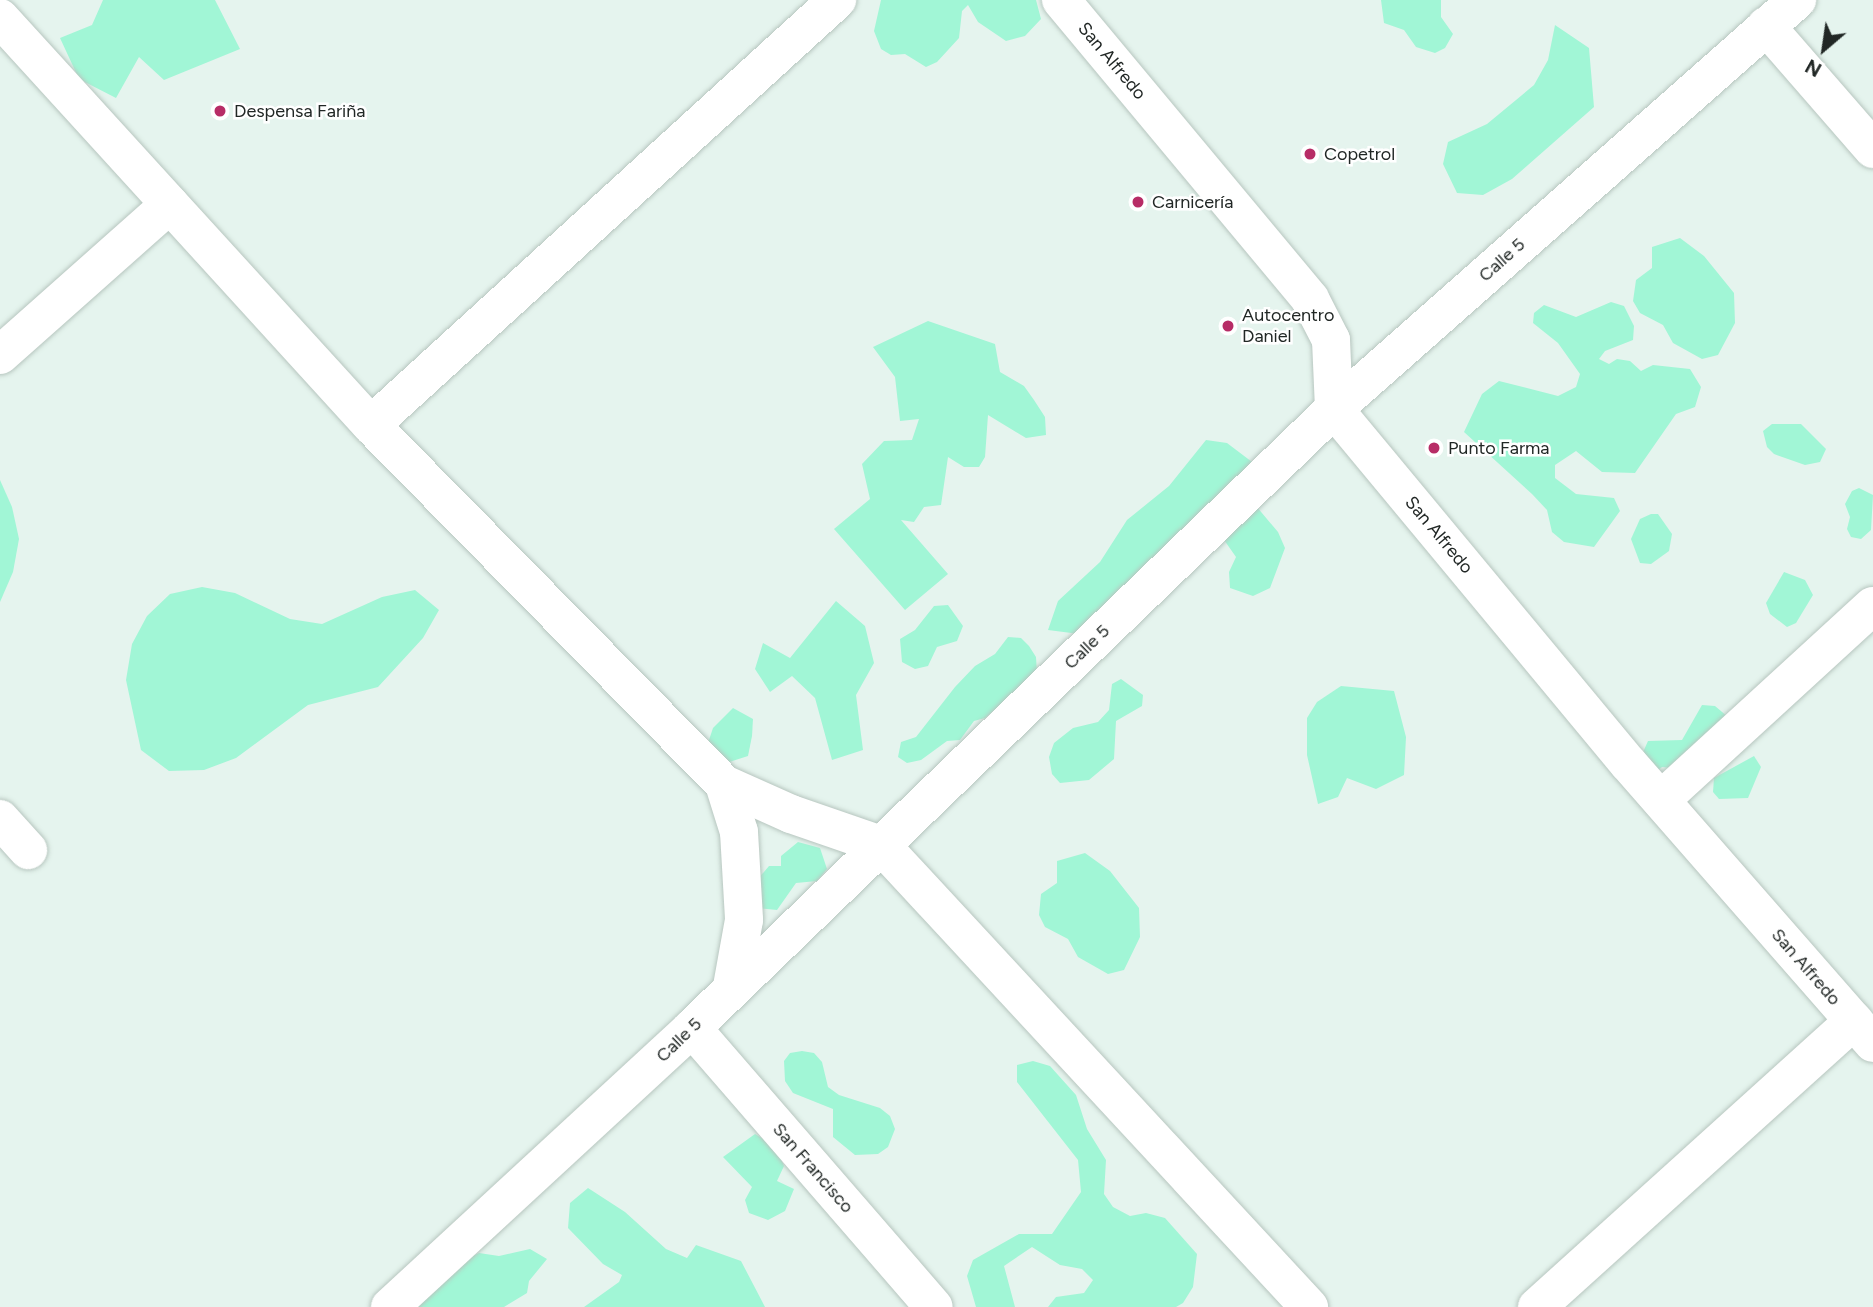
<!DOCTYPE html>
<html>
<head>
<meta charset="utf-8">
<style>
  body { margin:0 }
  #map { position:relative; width:1873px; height:1307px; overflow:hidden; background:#e5f4ee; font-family:Figtree,sans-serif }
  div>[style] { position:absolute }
  .green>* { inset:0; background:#a1f6d6 }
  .roads { filter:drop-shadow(0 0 2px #b7c6bf) drop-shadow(0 0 2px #b7c6bf) }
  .street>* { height:38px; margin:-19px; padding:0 19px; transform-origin:19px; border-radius:19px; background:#fff }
  .dots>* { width:19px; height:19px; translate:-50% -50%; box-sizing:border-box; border:4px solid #fff; border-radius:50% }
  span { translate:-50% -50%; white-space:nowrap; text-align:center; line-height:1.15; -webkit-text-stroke:5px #fff; paint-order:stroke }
  .street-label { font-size:18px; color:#212725 }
  .poi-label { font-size:18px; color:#212725 }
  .left { translate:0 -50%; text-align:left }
  .north { position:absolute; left:1789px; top:14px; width:70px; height:70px; -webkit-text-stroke:5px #fff; paint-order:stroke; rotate:209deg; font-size:19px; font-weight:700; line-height:28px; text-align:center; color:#212725 }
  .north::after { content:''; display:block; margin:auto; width:24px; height:32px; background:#212725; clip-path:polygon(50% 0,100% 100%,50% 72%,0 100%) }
</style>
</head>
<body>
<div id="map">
  <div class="green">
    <div style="clip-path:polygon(103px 0,215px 0,240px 49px,164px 80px,139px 57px,116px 98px,79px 79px,60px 38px,92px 25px)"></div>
    <div style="clip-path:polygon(881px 0,1036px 0,1041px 19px,1025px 36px,1006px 41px,978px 22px,968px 5px,962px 11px,959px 38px,937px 62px,926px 67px,905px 54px,891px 55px,881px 49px,874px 31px)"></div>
    <div style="clip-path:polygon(1381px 0,1441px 0,1441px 17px,1453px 34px,1445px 48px,1435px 53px,1416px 47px,1404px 30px,1384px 23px)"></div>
    <div style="clip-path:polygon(1555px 25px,1589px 48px,1594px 107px,1512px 179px,1483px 195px,1457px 193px,1443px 164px,1448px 142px,1487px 124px,1534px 85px,1548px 60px)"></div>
    <div style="clip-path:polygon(1680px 238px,1704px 256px,1734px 293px,1735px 323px,1718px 355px,1702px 359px,1673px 343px,1663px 325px,1640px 313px,1633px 301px,1636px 280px,1652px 268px,1652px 247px)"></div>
    <div style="clip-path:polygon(1611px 302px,1624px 306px,1634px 326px,1633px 340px,1605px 351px,1599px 359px,1609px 364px,1617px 359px,1630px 361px,1641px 371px,1653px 365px,1690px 369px,1701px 387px,1695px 407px,1676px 414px,1635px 473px,1602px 472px,1576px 451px,1555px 465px,1555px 478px,1576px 494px,1614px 498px,1620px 511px,1594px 547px,1564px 542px,1552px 532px,1547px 510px,1532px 494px,1464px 432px,1482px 394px,1499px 381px,1558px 396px,1576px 387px,1580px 374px,1558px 343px,1533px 323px,1534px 313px,1544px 305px,1576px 317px)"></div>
    <div style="clip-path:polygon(928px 321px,995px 344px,1000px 372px,1024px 386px,1034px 400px,1045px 417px,1046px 435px,1026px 438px,988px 415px,985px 457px,979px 467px,964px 467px,948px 457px,941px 505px,924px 507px,914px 522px,901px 520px,948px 574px,905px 610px,834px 529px,870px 499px,862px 464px,884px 441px,912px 440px,919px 419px,900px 421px,895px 377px,873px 347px)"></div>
    <div style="clip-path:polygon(1772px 424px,1801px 424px,1826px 449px,1820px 462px,1805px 465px,1774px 454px,1767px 447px,1763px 431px)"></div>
    <div style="clip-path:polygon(1206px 440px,1227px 443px,1260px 468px,1251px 500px,1278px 532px,1285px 548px,1270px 588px,1253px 596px,1230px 588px,1229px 572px,1236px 557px,1222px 537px,1087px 635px,1048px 630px,1058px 601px,1100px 562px,1127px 520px,1169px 486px)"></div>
    <div style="clip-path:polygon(0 480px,12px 507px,19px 539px,13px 572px,0 602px)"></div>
    <div style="clip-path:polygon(1859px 488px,1873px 495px,1871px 530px,1861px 539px,1851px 537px,1847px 529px,1850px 517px,1845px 504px,1852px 491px)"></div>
    <div style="clip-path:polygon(1651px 514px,1658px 514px,1672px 534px,1669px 551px,1651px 564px,1640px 563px,1631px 539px,1640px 519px)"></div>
    <div style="clip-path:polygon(1784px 572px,1805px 580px,1813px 595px,1796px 623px,1787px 627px,1770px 614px,1766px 603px)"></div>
    <div style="clip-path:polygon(202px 587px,235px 593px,290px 619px,322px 624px,382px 597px,415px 590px,439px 610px,423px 638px,378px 687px,308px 705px,236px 758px,204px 770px,169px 771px,141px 750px,126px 680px,132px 644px,147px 616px,170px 594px)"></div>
    <div style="clip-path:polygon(836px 601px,865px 626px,874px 663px,856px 695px,863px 750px,832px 760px,815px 698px,792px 676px,770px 692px,755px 669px,763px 643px,790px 658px)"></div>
    <div style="clip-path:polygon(948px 605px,963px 626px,957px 641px,937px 647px,928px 666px,915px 669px,902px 662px,900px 639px,915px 630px,934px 606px)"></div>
    <div style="clip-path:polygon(1008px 637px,1021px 638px,1029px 646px,1036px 657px,1037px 673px,985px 718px,974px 721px,960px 740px,947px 741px,921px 760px,907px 763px,898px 757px,901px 742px,916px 737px,955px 687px,975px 666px,995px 654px)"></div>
    <div style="clip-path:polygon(1121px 679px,1143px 695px,1142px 706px,1116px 721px,1114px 759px,1089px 780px,1060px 783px,1052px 774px,1049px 757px,1054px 743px,1073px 728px,1098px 722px,1109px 710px,1112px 684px)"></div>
    <div style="clip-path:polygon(1341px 686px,1394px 691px,1406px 737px,1404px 775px,1376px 789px,1347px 778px,1338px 797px,1318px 804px,1307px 755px,1307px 718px,1317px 702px)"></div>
    <div style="clip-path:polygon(1702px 705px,1715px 706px,1728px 717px,1684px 769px,1662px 767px,1651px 776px,1640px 759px,1648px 741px,1682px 740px)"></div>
    <div style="clip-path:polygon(733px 708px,753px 719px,752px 736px,748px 756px,723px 764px,708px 743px,713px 728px)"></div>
    <div style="clip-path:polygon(1754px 756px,1761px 767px,1748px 798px,1719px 799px,1713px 792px,1714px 778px)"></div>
    <div style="clip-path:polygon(798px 842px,820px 848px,827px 869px,817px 881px,796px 883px,777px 910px,757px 908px,757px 880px,769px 866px,781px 866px,781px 856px)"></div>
    <div style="clip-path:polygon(1085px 853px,1110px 871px,1139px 908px,1140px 937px,1124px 970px,1108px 974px,1078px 957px,1068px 939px,1045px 927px,1039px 915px,1041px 894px,1057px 883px,1057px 861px)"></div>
    <div style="clip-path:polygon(802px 1051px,814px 1053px,822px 1062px,828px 1087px,839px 1095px,880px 1108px,890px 1116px,895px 1129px,888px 1147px,878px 1154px,855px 1155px,833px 1137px,833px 1109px,793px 1093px,785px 1081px,784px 1061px,790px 1053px)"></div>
    <div style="clip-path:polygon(1033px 1061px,1050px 1066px,1076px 1095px,1087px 1129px,1106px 1160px,1104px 1194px,1113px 1207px,1130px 1216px,1146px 1213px,1165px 1218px,1197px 1254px,1193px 1287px,1183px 1303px,1176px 1307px,1048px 1307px,1056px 1297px,1084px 1293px,1093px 1280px,1082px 1269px,1060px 1265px,1032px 1247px,1004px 1266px,1015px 1307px,976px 1307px,967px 1276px,973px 1260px,1019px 1234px,1052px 1234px,1081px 1192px,1078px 1160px,1017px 1082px,1017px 1065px)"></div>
    <div style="clip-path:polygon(755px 1134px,776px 1146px,784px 1166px,777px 1181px,794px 1189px,785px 1211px,768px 1220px,749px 1213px,745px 1200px,752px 1187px,723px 1157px)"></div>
    <div style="clip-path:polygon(588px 1188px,625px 1212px,666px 1249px,687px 1258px,696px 1245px,741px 1261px,765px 1307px,584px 1307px,619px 1282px,622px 1275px,603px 1264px,568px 1228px,570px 1203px)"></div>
    <div style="clip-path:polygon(530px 1249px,547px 1259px,529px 1281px,527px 1293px,504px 1307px,409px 1307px,459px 1262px,479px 1253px,499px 1256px)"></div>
  </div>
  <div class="roads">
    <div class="street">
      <div style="left:1061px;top:0;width:389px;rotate:50.2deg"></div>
      <div style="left:1310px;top:299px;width:46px;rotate:62.9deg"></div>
      <div style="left:1331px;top:340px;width:69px;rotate:87.5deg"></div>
      <div style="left:1334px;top:409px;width:460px;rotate:50.3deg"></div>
      <div style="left:1628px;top:763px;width:372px;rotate:48.8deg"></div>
      <div style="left:0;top:18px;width:551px;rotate:47.65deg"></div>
      <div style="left:371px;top:425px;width:503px;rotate:45.48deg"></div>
      <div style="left:724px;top:784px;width:73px;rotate:24.1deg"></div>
      <div style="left:791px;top:814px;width:95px;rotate:19deg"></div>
      <div style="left:881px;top:845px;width:630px;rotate:47.19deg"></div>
      <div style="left:1766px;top:26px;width:163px;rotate:49deg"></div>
      <div style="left:0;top:355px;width:227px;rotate:-41.6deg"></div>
      <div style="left:371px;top:425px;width:631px;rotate:-42.37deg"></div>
      <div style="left:724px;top:784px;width:50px;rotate:72.6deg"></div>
      <div style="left:739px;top:832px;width:88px;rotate:86.7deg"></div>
      <div style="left:744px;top:920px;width:68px;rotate:100.2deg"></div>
      <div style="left:1661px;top:800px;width:287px;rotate:-42.5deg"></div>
      <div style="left:0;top:819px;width:42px;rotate:47.9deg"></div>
      <div style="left:692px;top:1028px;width:369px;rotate:49.1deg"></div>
      <div style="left:390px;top:1307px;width:411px;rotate:-42.7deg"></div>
      <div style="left:692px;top:1028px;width:892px;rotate:-43.96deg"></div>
      <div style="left:1334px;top:409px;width:618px;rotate:-41.46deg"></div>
      <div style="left:1537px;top:1307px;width:427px;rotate:-42.1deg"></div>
    </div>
  </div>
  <div class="dots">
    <div style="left:220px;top:111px;background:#b72c66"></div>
    <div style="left:1310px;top:154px;background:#b72c66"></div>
    <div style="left:1138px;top:202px;background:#b72c66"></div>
    <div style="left:1228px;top:326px;background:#b72c66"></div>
    <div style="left:1434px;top:448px;background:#b72c66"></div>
  </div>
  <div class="street-label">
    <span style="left:1112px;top:61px;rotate:50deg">San Alfredo</span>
    <span style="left:1502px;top:260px;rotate:-42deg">Calle 5</span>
    <span style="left:1439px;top:535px;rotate:50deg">San Alfredo</span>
    <span style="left:1087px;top:647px;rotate:-44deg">Calle 5</span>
    <span style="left:1806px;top:967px;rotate:49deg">San Alfredo</span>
    <span style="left:679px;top:1040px;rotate:-44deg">Calle 5</span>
    <span style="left:813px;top:1168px;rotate:49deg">San Francisco</span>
  </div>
  <div class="poi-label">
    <span class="left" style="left:234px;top:111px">Despensa Fariña</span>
    <span class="left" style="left:1324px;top:154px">Copetrol</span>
    <span class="left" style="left:1152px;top:202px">Carnicería</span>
    <span class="left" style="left:1242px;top:326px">Autocentro<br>Daniel</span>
    <span class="left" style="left:1448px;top:448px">Punto Farma</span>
  </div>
  <div class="north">N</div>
</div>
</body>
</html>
